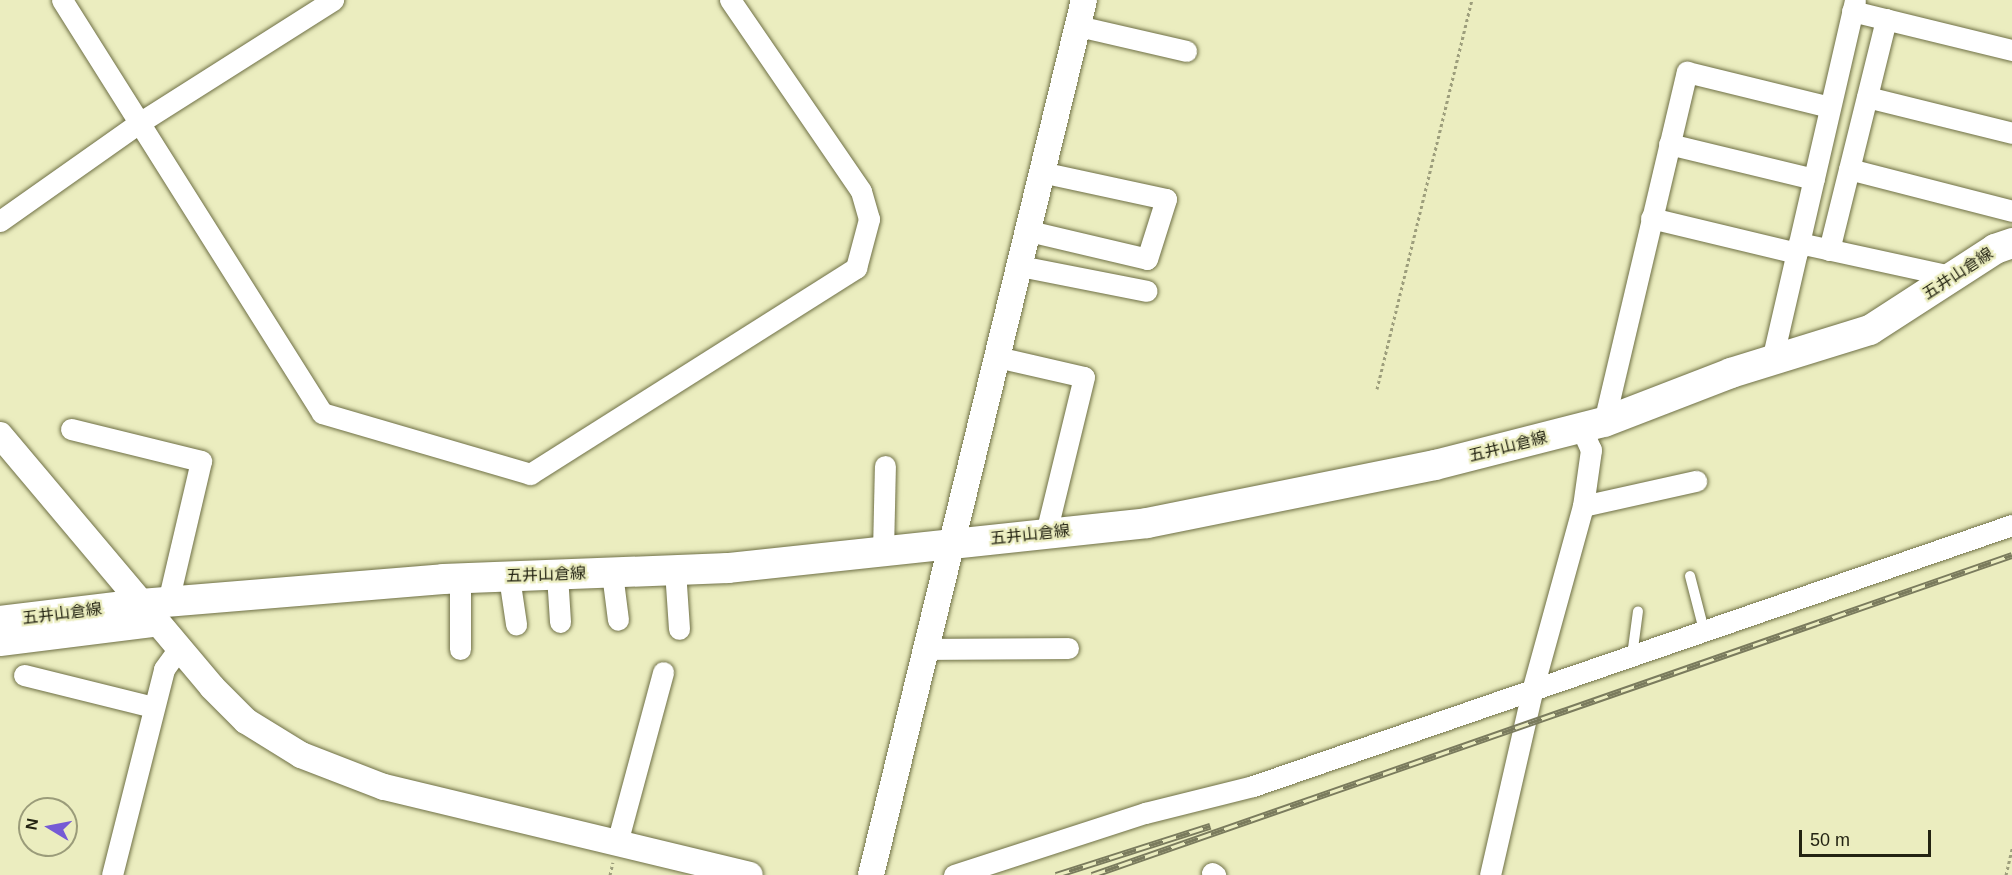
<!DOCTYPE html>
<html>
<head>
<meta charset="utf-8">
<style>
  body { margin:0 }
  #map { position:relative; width:2012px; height:875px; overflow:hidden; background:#ebedbf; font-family:Helvetica,"Noto Sans JP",sans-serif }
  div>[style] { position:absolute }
  .path>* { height:3px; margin-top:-1.5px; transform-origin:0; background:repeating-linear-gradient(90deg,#9d9e7c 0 3px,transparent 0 6px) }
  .roads { filter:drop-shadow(0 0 2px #6f7046) drop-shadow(0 0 2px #6f7046) }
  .service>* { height:10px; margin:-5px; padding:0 5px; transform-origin:5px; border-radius:5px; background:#fff }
  .minor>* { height:21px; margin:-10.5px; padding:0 10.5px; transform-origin:10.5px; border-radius:10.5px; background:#fff }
  .tertiary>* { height:26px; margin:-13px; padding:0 13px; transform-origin:13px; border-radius:13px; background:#fff }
  .secondary>* { height:30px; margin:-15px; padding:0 15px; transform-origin:15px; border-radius:15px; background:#fff }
  .rail>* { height:7px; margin-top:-3.5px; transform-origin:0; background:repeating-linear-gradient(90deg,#ebedbf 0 14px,#7a7b5d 0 28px); box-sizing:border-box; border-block:2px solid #7a7b5d }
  span { translate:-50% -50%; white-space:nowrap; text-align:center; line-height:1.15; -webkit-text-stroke:4.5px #ebedbf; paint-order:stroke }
  .street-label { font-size:16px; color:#232312 }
  .north { position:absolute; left:18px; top:797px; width:60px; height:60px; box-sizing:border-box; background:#ebedbf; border:2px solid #9b9c7a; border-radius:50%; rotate:280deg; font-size:16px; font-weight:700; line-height:24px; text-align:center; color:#232312 }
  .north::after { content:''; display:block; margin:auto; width:21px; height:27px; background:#765bd5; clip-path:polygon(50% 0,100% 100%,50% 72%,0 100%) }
  .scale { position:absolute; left:1799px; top:830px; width:132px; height:27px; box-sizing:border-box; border:3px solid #232312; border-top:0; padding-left:8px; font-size:18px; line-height:21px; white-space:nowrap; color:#232312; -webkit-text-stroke:4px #ebedbf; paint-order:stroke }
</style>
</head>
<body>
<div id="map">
  <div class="path">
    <div style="left:1377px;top:389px;width:400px;rotate:-76.3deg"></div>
    <div style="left:610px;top:875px;width:13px;rotate:-77deg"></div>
    <div style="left:2006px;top:875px;width:28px;rotate:-77deg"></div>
  </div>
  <div class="roads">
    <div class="service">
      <div style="left:1690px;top:576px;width:56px;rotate:75.5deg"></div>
      <div style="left:1632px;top:656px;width:45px;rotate:-82.4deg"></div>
    </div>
    <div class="minor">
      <div style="left:62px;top:0;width:488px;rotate:57.8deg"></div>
      <div style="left:322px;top:413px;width:217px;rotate:16.3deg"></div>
      <div style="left:530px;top:474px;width:386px;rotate:-32.3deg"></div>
      <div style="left:856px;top:268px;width:51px;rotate:-75.1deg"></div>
      <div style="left:869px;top:219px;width:29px;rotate:-106deg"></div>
      <div style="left:861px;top:191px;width:232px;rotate:-124.4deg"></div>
      <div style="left:1852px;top:11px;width:165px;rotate:13.7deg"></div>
      <div style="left:1078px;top:26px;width:111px;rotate:13deg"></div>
      <div style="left:1867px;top:97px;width:149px;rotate:13.9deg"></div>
      <div style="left:1669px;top:144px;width:149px;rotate:13.6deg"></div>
      <div style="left:1849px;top:169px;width:168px;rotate:14.4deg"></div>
      <div style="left:1651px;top:218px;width:150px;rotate:13.5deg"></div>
      <div style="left:0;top:221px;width:170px;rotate:-35.2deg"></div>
      <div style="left:139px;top:123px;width:230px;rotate:-32.4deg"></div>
      <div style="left:1029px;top:231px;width:121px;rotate:13.3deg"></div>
      <div style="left:1147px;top:259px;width:63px;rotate:-72.4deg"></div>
      <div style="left:1166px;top:199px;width:128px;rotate:-167.8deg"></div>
      <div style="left:1799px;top:243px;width:160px;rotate:12.3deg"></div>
      <div style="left:1829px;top:250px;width:238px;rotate:-76.1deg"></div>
      <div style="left:1020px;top:266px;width:129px;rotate:11.1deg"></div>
      <div style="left:997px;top:357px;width:89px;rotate:12.9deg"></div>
      <div style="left:1084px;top:377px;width:161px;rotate:103.7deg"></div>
      <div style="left:1772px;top:360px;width:369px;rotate:-77deg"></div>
      <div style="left:1604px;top:422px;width:360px;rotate:-76.7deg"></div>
      <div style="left:1687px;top:72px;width:147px;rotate:13.8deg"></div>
      <div style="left:71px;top:429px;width:134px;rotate:13.8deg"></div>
      <div style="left:201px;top:461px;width:145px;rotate:103.2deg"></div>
      <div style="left:1583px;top:506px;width:116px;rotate:-12.5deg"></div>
      <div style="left:883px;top:551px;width:85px;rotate:-88.7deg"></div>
      <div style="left:675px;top:570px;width:59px;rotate:86.1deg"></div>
      <div style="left:612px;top:573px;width:47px;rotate:82.7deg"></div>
      <div style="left:557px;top:575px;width:47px;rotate:86.3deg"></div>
      <div style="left:509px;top:577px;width:48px;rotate:81.5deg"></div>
      <div style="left:0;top:645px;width:161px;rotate:-7.1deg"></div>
      <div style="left:460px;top:649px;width:70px;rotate:-90deg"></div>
      <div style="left:927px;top:649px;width:141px;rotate:-0.4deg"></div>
      <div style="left:24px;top:675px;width:133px;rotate:13.9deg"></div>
      <div style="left:617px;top:843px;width:177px;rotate:-74.9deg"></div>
      <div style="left:1212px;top:873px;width:4px;rotate:34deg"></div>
      <div style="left:112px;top:875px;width:212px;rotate:-75.8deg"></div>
      <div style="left:164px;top:669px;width:24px;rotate:-54deg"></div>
      <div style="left:954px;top:875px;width:201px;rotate:-18deg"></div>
      <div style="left:1145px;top:813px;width:111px;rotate:-14deg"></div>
      <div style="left:1253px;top:786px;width:803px;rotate:-18.98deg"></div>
      <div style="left:1490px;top:875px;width:189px;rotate:-77.1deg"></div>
      <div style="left:1532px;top:691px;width:192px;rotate:-74.6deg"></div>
      <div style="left:1583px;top:506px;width:57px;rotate:-81.9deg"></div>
      <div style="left:1591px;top:450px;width:22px;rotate:-114deg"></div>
    </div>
    <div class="tertiary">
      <div style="left:0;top:435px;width:329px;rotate:49.9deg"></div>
      <div style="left:212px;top:687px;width:48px;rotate:45deg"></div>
      <div style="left:246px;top:721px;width:65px;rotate:31.7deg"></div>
      <div style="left:301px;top:755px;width:89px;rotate:21.1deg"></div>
      <div style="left:384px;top:787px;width:376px;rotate:13.5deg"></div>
      <div style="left:871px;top:875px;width:901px;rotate:-76.32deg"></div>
    </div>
    <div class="secondary">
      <div style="left:0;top:621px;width:142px;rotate:-6.9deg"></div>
      <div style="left:141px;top:604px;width:303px;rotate:-4.7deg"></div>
      <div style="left:443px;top:579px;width:285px;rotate:-2.2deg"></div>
      <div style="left:728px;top:568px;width:421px;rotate:-6.1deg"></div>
      <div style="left:1147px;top:523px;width:294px;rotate:-11.4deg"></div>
      <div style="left:1435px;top:465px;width:174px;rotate:-14.3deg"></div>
      <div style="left:1604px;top:422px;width:136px;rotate:-21.1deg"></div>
      <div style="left:1731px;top:373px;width:145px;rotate:-17.2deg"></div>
      <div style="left:1870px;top:330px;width:149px;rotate:-32.9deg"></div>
      <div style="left:1995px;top:249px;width:18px;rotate:-19deg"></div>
    </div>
  </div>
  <div class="rail">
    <div style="left:1056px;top:875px;width:162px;rotate:-17.7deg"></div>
    <div style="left:1092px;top:875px;width:974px;rotate:-19.18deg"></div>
  </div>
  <div class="street-label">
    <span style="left:1958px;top:274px;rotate:-33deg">五井山倉線</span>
    <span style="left:1508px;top:447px;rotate:-14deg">五井山倉線</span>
    <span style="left:1030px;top:535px;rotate:-6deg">五井山倉線</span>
    <span style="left:546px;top:575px;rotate:-2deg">五井山倉線</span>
    <span style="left:62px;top:614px;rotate:-7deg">五井山倉線</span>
  </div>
  <div class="north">N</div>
  <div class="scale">50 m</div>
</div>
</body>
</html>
